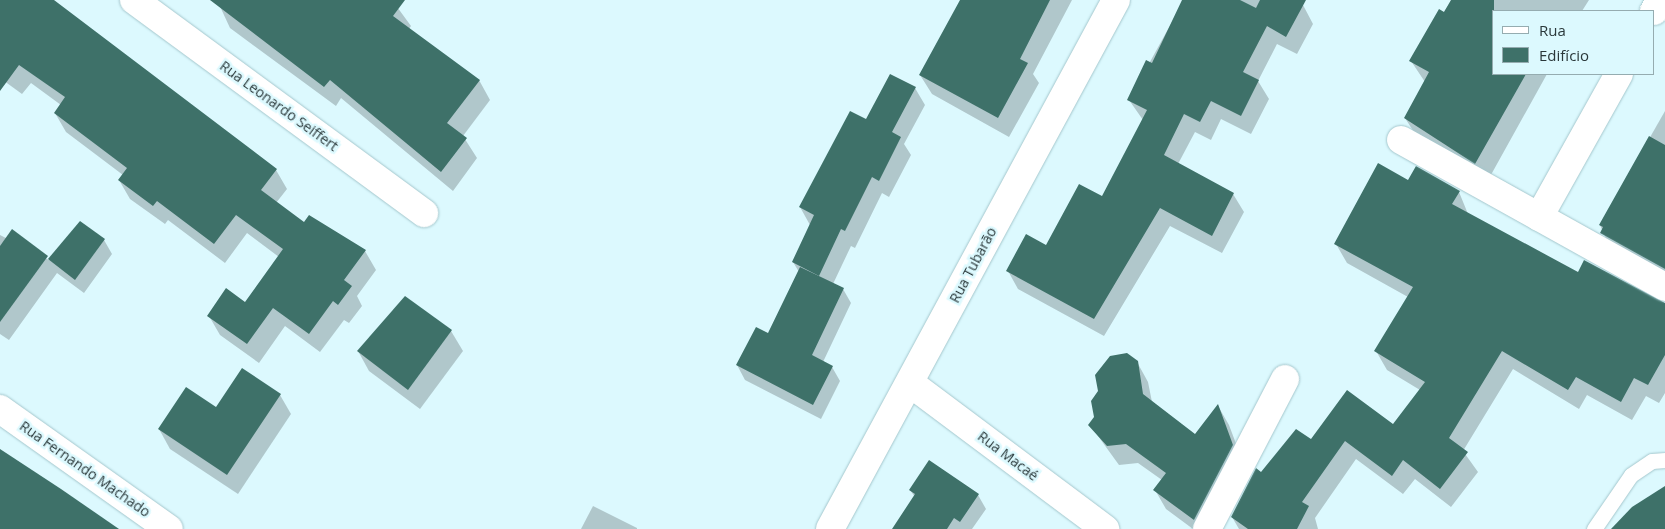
<!DOCTYPE html>
<html>
<head>
<meta charset="utf-8">
<style>
  body { margin:0 }
  #map { position:relative; width:1665px; height:529px; overflow:hidden; background:#dcf9fe; font-family:"Open Sans",sans-serif }
  div>[style] { position:absolute }
  .shadow>* { inset:0; background:#0003 }
  .building>* { inset:0; background:#3e7169 }
  .roads { filter:drop-shadow(0 0 1px #a4c7cd) drop-shadow(0 0 1px #a4c7cd) }
  .service>* { height:15px; margin:-7.5px; padding:0 7.5px; transform-origin:7.5px; border-radius:7.5px; background:#fff }
  .minor>* { height:28px; margin:-14px; padding:0 14px; transform-origin:14px; border-radius:14px; background:#fff }
  span { translate:-50% -50%; white-space:nowrap; text-align:center; line-height:1.15; -webkit-text-stroke:5px #dcf9fe; paint-order:stroke }
  .street-label { font-size:14px; color:#2a383a }
  .legend { position:absolute; left:1492px; top:10px; width:162px; height:65px; box-sizing:border-box; background:#dcf9fe; border:1px solid #95acb0; margin:0; padding:6px 9px; list-style:none; font-size:15px; color:#2a383a }
  .legend li { display:flex; align-items:center; gap:10px; height:25px }
  .legend b { width:25px; border:1px solid #95acb0 }
</style>
</head>
<body>
<div id="map">
  <div class="shadow">
    <div style="clip-path:polygon(0 0,52px 0,276px 170px,287px 189px,276px 203px,304px 224px,365px 251px,376px 270px,357px 296px,362px 306px,349px 323px,344px 320px,320px 352px,285px 326px,259px 363px,220px 335px,209px 316px,245px 304px,279px 257px,247px 233px,225px 263px,168px 220px,165px 224px,130px 199px,119px 180px,123px 175px,66px 132px,55px 113px,61px 105px,31px 83px,22px 94px,0 78px)"></div>
    <div style="clip-path:polygon(217px 0,392px 0,411px 26px,409px 29px,479px 80px,490px 100px,463px 136px,477px 158px,453px 191px,341px 98px,336px 106px,230px 28px)"></div>
    <div style="clip-path:polygon(961px 0,1072px 0,1033px 74px,1039px 83px,1009px 137px,932px 94px,920px 75px)"></div>
    <div style="clip-path:polygon(1184px 0,1293px 0,1303px 5px,1313px 24px,1297px 54px,1277px 44px,1258px 81px,1269px 99px,1251px 134px,1221px 119px,1211px 140px,1195px 132px,1178px 164px,1233px 194px,1244px 212px,1222px 253px,1170px 226px,1104px 336px,1018px 289px,1008px 271px,1047px 247px,1103px 198px,1143px 120px,1129px 100px)"></div>
    <div style="clip-path:polygon(1452px 0,1589px 0,1582px 11px,1494px 11px,1494px 74px,1547px 74px,1487px 182px,1417px 137px,1405px 118px,1425px 82px,1411px 61px)"></div>
    <div style="clip-path:polygon(915px 88px,925px 105px,904px 144px,911px 155px,889px 197px,882px 193px,855px 248px,851px 246px,833px 284px,843px 289px,851px 303px,823px 362px,832px 367px,840px 381px,821px 419px,745px 380px,737px 365px,769px 334px,799px 272px,793px 262px,810px 225px,800px 207px,866px 121px)"></div>
    <div style="clip-path:polygon(1665px 111px,1665px 283px,1612px 252px,1600px 225px)"></div>
    <div style="clip-path:polygon(1409px 182px,1459px 192px,1468px 214px,1578px 274px,1665px 304px,1665px 393px,1659px 403px,1646px 396px,1632px 420px,1587px 395px,1579px 409px,1513px 369px,1463px 451px,1478px 472px,1451px 507px,1415px 479px,1403px 494px,1356px 459px,1315px 518px,1318px 529px,1239px 529px,1232px 517px,1261px 474px,1311px 440px,1393px 426px,1420px 390px,1387px 370px,1376px 351px,1408px 297px,1347px 263px,1336px 244px)"></div>
    <div style="clip-path:polygon(80px 222px,104px 240px,112px 254px,84px 293px,57px 273px,9px 340px,0 334px,0 235px,49px 260px)"></div>
    <div style="clip-path:polygon(405px 297px,451px 331px,463px 351px,420px 409px,369px 371px,358px 351px)"></div>
    <div style="clip-path:polygon(1137px 362px,1148px 382px,1152px 402px,1196px 436px,1218px 406px,1229px 425px,1244px 465px,1210px 529px,1193px 529px,1166px 509px,1155px 490px,1162px 480px,1138px 463px,1119px 465px,1090px 425px)"></div>
    <div style="clip-path:polygon(280px 395px,291px 414px,238px 494px,170px 449px,159px 429px,216px 409px)"></div>
    <div style="clip-path:polygon(910px 490px,978px 495px,986px 509px,972px 529px,903px 529px,915px 497px)"></div>
    <div style="clip-path:polygon(593px 506px,637px 528px,637px 529px,581px 529px)"></div>
  </div>
  <div class="building">
    <div style="clip-path:polygon(0 0,54px 0,277px 169px,261px 190px,304px 222px,309px 215px,366px 250px,344px 280px,352px 286px,338px 305px,333px 301px,309px 334px,273px 308px,247px 344px,207px 316px,226px 288px,245px 302px,283px 249px,236px 215px,214px 244px,157px 201px,153px 206px,118px 180px,127px 168px,54px 113px,65px 97px,19px 65px,0 91px)"></div>
    <div style="clip-path:polygon(210px 0,405px 0,393px 16px,480px 80px,447px 123px,467px 138px,441px 172px,330px 80px,324px 87px)"></div>
    <div style="clip-path:polygon(960px 0,1050px 0,1020px 59px,1028px 63px,998px 118px,919px 75px)"></div>
    <div style="clip-path:polygon(1182px 0,1240px 0,1256px 8px,1260px 0,1306px 0,1286px 37px,1267px 26px,1243px 72px,1259px 80px,1241px 116px,1211px 101px,1200px 122px,1184px 114px,1164px 155px,1234px 193px,1212px 236px,1160px 208px,1094px 319px,1006px 271px,1026px 234px,1046px 245px,1079px 184px,1102px 196px,1147px 110px,1127px 100px,1146px 60px,1152px 63px)"></div>
    <div style="clip-path:polygon(1451px 0,1494px 0,1494px 74px,1526px 74px,1475px 164px,1404px 118px,1429px 72px,1409px 61px,1439px 9px,1444px 12px)"></div>
    <div style="clip-path:polygon(890px 74px,916px 87px,892px 132px,901px 137px,879px 181px,872px 177px,845px 231px,841px 229px,819px 276px,792px 262px,814px 215px,799px 207px,850px 111px,866px 119px)"></div>
    <div style="clip-path:polygon(1649px 136px,1665px 145px,1665px 269px,1600px 233px,1603px 227px,1599px 225px)"></div>
    <div style="clip-path:polygon(1378px 163px,1408px 180px,1416px 166px,1460px 191px,1452px 204px,1578px 272px,1584px 260px,1665px 303px,1665px 355px,1648px 385px,1634px 378px,1621px 402px,1576px 377px,1568px 390px,1502px 351px,1449px 438px,1468px 452px,1440px 489px,1403px 460px,1392px 476px,1345px 441px,1302px 502px,1309px 506px,1297px 529px,1248px 529px,1231px 517px,1256px 468px,1261px 472px,1296px 429px,1311px 439px,1347px 390px,1393px 424px,1425px 382px,1374px 351px,1413px 287px,1334px 244px)"></div>
    <div style="clip-path:polygon(80px 221px,105px 239px,75px 280px,48px 259px)"></div>
    <div style="clip-path:polygon(12px 229px,48px 256px,0 322px,0 246px)"></div>
    <div style="clip-path:polygon(800px 267px,844px 288px,812px 355px,833px 366px,813px 405px,736px 365px,756px 327px,768px 333px)"></div>
    <div style="clip-path:polygon(405px 296px,452px 330px,408px 390px,357px 351px)"></div>
    <div style="clip-path:polygon(1127px 353px,1138px 361px,1143px 394px,1195px 434px,1218px 404px,1233px 445px,1194px 520px,1153px 490px,1166px 473px,1126px 444px,1107px 446px,1088px 425px,1094px 417px,1091px 401px,1098px 391px,1095px 375px,1110px 356px)"></div>
    <div style="clip-path:polygon(242px 368px,281px 394px,227px 475px,158px 429px,186px 387px,216px 407px)"></div>
    <div style="clip-path:polygon(0 449px,61px 489px,119px 529px,0 529px)"></div>
    <div style="clip-path:polygon(929px 460px,979px 494px,960px 522px,954px 518px,947px 529px,892px 529px,915px 494px,909px 490px)"></div>
    <div style="clip-path:polygon(1665px 486px,1665px 529px,1611px 529px,1632px 507px)"></div>
  </div>
  <div class="roads">
    <div class="service">
      <div style="left:1594px;top:529px;width:65px;rotate:-55.6deg"></div>
      <div style="left:1631px;top:475px;width:25px;rotate:-34deg"></div>
      <div style="left:1652px;top:461px;width:13px;rotate:-4deg"></div>
    </div>
    <div class="minor">
      <div style="left:134px;top:0;width:360px;rotate:36.3deg"></div>
      <div style="left:1654px;top:11px;width:13px;rotate:-61deg"></div>
      <div style="left:1401px;top:140px;width:302px;rotate:29.1deg"></div>
      <div style="left:1539px;top:217px;width:164px;rotate:-60.8deg"></div>
      <div style="left:910px;top:383px;width:244px;rotate:36.8deg"></div>
      <div style="left:0;top:409px;width:207px;rotate:35.4deg"></div>
      <div style="left:830px;top:529px;width:601px;rotate:-61.6deg"></div>
      <div style="left:1207px;top:529px;width:169px;rotate:-62.5deg"></div>
    </div>
  </div>
  <div class="street-label">
    <span style="left:279px;top:106px;rotate:36deg">Rua Leonardo Seiffert</span>
    <span style="left:973px;top:265px;rotate:-62deg">Rua Tubarão</span>
    <span style="left:1008px;top:456px;rotate:37deg">Rua Macaé</span>
    <span style="left:85px;top:469px;rotate:35deg">Rua Fernando Machado</span>
  </div>
  <ul class="legend">
  <li><b style="height:6px;background:#fff"></b>Rua</li>
  <li><b style="height:14px;background:#3e7169"></b>Edifício</li>
  </ul>
</div>
</body>
</html>
